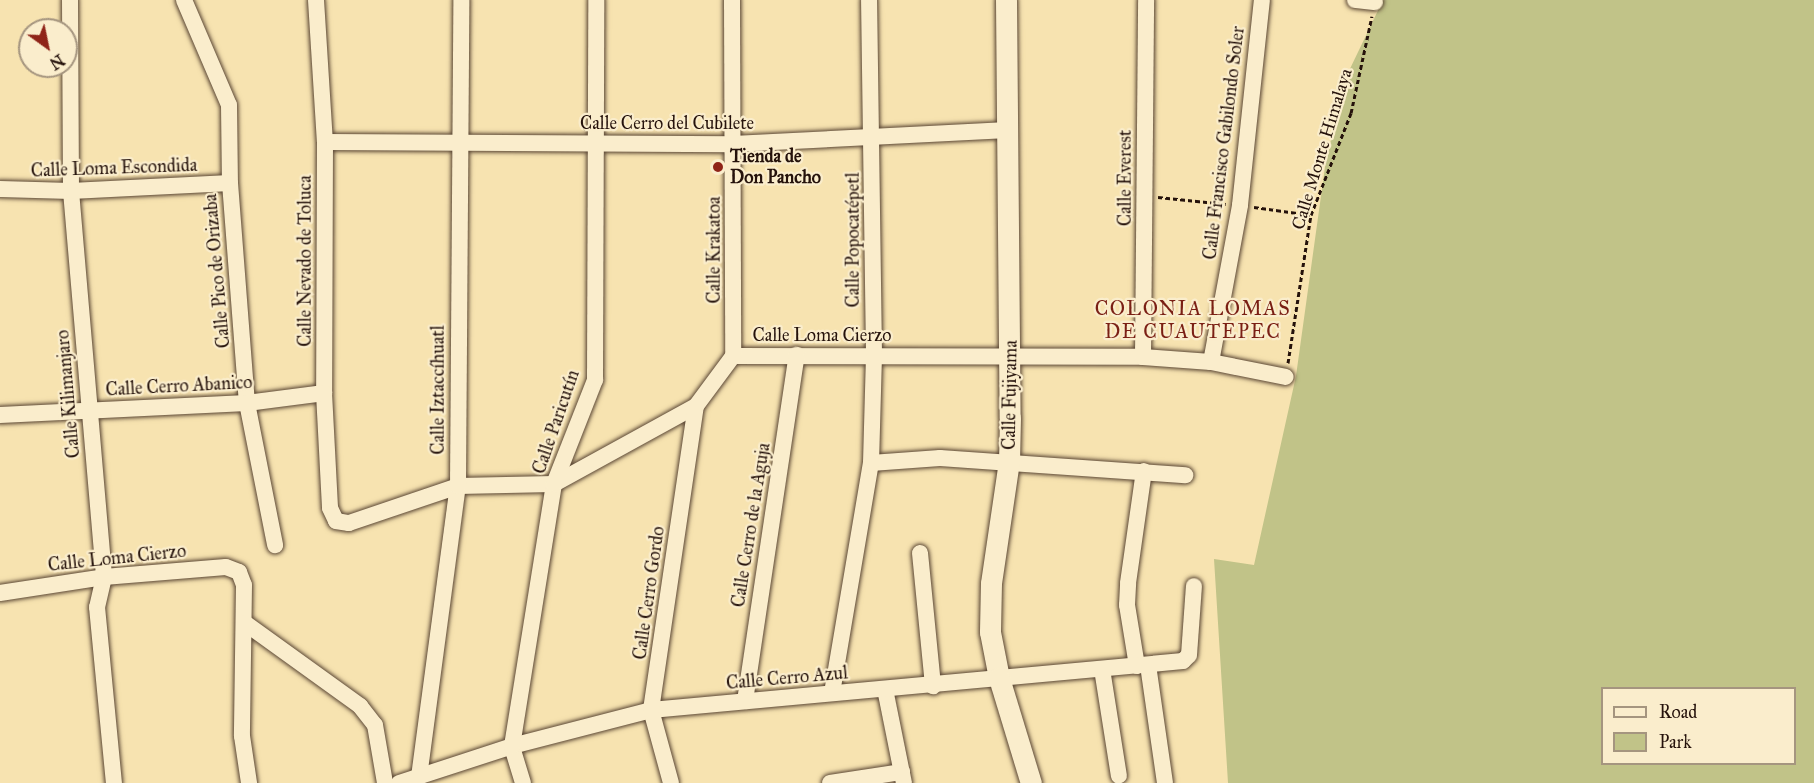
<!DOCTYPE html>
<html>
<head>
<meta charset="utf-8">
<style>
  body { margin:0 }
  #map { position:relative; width:1814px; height:783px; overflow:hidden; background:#f7e3b0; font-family:"IM FELL Great Primer",serif }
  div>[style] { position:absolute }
  .green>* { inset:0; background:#c1c388 }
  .path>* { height:3px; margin-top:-1.5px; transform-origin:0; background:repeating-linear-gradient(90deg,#25120b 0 4.5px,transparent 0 7.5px) }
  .roads { filter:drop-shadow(0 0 2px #5a4634) drop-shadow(0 0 2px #5a4634) }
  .minor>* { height:16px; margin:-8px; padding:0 8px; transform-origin:8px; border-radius:8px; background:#faedcc }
  .tertiary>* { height:21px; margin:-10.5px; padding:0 10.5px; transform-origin:10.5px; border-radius:10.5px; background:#faedcc }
  .dots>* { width:16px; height:16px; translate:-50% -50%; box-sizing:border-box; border:3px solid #faedcc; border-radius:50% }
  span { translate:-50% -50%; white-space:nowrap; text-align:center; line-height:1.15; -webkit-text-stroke:4.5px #faedcc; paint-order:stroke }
  .street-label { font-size:18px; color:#25120b }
  .poi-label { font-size:18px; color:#25120b; font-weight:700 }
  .left { translate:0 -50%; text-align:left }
  .neighbourhood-label { font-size:20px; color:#7a1f14; letter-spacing:1.5px }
  .legend { position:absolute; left:1601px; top:687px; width:195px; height:78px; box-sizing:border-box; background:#faedcc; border:2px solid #a5957f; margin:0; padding:8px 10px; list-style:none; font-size:18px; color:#25120b }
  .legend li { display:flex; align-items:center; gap:12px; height:30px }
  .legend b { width:30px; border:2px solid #a5957f }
  .north { position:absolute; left:18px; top:18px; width:60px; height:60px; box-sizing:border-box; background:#faedcc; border:2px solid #a5957f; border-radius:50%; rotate:147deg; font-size:16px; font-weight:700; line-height:24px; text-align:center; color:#25120b }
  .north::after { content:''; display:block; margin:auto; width:21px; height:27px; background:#8f2418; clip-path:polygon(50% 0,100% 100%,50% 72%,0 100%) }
</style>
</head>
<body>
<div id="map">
  <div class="green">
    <div style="clip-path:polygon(evenodd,1383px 0,1814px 0,1814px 783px,1228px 783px,1214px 559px,1254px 565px,1296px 376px,1326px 160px,1347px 75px,1383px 0,1602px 688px,1794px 688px,1794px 764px,1602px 764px,1602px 688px)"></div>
  </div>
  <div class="path">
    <div style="left:1158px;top:197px;width:68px;rotate:5.9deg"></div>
    <div style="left:1254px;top:207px;width:58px;rotate:8deg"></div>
    <div style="left:1288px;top:363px;width:150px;rotate:-81.2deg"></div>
    <div style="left:1311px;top:215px;width:110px;rotate:-68.6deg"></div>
    <div style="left:1351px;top:113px;width:99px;rotate:-77.8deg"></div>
  </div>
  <div class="roads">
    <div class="minor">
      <div style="left:70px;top:0;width:191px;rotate:89.7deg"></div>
      <div style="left:71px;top:191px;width:387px;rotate:85.1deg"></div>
      <div style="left:104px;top:577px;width:31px;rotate:103deg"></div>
      <div style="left:97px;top:607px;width:177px;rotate:84.5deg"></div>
      <div style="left:184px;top:0;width:114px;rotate:66.8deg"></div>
      <div style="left:229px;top:105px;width:78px;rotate:89.3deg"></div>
      <div style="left:230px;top:183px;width:221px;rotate:85.6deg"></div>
      <div style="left:247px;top:403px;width:145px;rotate:78.8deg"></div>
      <div style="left:316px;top:0;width:142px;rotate:86.4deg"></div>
      <div style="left:325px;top:142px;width:251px;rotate:90.2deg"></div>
      <div style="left:324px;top:393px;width:115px;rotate:87deg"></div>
      <div style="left:330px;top:508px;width:14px;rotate:65deg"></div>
      <div style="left:336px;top:521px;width:13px;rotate:9deg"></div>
      <div style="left:349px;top:523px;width:115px;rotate:-18.7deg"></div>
      <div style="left:458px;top:486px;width:96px;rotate:-1.2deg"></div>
      <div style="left:554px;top:484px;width:162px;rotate:-28.8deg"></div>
      <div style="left:696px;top:406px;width:62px;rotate:-53.5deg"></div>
      <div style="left:733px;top:356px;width:410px;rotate:0.1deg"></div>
      <div style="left:1143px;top:357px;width:68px;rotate:4.2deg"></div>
      <div style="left:1211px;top:362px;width:76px;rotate:11.3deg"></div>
      <div style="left:732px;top:0;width:356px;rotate:89.8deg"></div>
      <div style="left:1355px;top:0;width:20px;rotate:6deg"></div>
      <div style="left:325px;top:142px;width:408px;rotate:0.3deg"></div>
      <div style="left:733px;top:144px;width:275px;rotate:-2.9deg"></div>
      <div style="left:0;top:189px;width:71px;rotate:1.6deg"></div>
      <div style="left:71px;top:191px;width:159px;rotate:-2.9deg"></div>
      <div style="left:1143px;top:357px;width:357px;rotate:-89.5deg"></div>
      <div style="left:1211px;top:362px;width:160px;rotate:-79.5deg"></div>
      <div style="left:1240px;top:205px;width:206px;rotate:-83.9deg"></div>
      <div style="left:0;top:415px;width:247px;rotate:-2.8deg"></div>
      <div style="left:247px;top:403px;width:78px;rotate:-7.4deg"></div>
      <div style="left:871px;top:463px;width:69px;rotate:-4.1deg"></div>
      <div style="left:940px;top:458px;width:246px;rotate:4deg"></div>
      <div style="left:920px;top:553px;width:134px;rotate:84.4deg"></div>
      <div style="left:0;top:593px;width:105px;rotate:-8.7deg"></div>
      <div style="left:104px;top:577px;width:122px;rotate:-4.7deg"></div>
      <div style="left:226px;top:567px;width:14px;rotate:21deg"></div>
      <div style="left:239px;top:572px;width:14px;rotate:69deg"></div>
      <div style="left:244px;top:585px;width:151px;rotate:90.8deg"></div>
      <div style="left:242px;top:736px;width:48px;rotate:81.5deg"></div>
      <div style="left:245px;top:623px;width:142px;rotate:35.8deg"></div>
      <div style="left:360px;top:706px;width:24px;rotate:52deg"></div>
      <div style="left:375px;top:725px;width:59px;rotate:80.2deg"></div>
      <div style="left:1148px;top:665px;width:119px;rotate:81.8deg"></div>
      <div style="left:1137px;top:666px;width:62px;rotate:-99.3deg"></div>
      <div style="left:1127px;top:605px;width:22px;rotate:-87deg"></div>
      <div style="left:1128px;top:583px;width:113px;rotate:-81.9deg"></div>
      <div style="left:1102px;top:669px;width:108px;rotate:81deg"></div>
      <div style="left:885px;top:689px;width:96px;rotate:78.6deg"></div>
      <div style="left:832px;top:693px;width:233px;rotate:-80.4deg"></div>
      <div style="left:871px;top:463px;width:109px;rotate:-88.4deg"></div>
      <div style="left:874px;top:354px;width:354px;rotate:-90.8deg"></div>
      <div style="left:745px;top:701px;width:350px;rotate:-81.5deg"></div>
      <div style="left:419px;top:777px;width:294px;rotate:-82.4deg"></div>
      <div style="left:458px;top:486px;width:486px;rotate:-89.6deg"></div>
      <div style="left:399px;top:783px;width:119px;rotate:-18.1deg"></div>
      <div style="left:512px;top:746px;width:144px;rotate:-14.5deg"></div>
      <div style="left:651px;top:710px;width:534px;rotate:-5.26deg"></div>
      <div style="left:1183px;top:661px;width:8px;rotate:-45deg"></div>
      <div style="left:1189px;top:655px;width:69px;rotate:-85.9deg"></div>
      <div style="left:523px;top:783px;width:39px;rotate:-107deg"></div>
      <div style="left:512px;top:746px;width:265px;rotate:-80.9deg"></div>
      <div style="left:554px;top:484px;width:112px;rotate:-68.5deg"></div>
      <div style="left:595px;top:380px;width:380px;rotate:-89.8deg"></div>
      <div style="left:671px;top:783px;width:76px;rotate:-105.3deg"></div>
      <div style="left:651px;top:710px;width:307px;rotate:-81.6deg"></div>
      <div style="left:830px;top:783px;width:73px;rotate:-8.7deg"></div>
    </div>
    <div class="tertiary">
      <div style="left:1006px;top:0;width:418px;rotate:89.5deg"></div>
      <div style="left:1010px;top:418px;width:43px;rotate:91.3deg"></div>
      <div style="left:1009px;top:461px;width:123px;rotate:98.4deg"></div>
      <div style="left:991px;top:583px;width:49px;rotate:91.2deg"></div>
      <div style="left:990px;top:632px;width:47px;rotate:78.9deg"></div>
      <div style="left:999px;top:678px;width:110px;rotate:73.1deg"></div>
    </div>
  </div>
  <div class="dots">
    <div style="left:718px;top:167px;background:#8f2418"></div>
  </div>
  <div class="street-label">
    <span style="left:667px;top:123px">Calle Cerro del Cubilete</span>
    <span style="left:1224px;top:143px;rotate:-83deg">Calle Francisco Gabilondo Soler</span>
    <span style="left:1322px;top:149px;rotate:-73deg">Calle Monte Himalaya</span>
    <span style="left:114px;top:168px;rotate:-2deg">Calle Loma Escondida</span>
    <span style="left:1125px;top:178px;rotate:-90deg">Calle Everest</span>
    <span style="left:853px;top:240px;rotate:-90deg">Calle Popocatépetl</span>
    <span style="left:714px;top:250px;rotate:-90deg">Calle Krakatoa</span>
    <span style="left:305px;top:261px;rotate:-90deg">Calle Nevado de Toluca</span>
    <span style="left:217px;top:271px;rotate:-95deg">Calle Pico de Orizaba</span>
    <span style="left:822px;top:335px">Calle Loma Cierzo</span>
    <span style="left:179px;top:386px;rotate:-3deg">Calle Cerro Abanico</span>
    <span style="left:438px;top:390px;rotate:-90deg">Calle Iztaccíhuatl</span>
    <span style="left:68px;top:394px;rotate:-95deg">Calle Kilimanjaro</span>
    <span style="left:1010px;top:395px;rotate:-89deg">Calle Fujiyama</span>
    <span style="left:556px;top:422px;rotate:-71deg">Calle Paricutín</span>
    <span style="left:751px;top:525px;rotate:-81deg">Calle Cerro de la Aguja</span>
    <span style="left:117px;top:558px;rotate:-6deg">Calle Loma Cierzo</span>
    <span style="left:649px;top:593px;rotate:-82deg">Calle Cerro Gordo</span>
    <span style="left:787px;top:678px;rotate:-5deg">Calle Cerro Azul</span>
  </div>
  <div class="poi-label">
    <span class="left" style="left:730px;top:167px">Tienda de<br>Don Pancho</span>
  </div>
  <div class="neighbourhood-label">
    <span style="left:1193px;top:320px">COLONIA LOMAS<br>DE CUAUTEPEC</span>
  </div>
  <ul class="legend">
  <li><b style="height:8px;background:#faedcc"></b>Road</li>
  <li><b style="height:16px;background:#c1c388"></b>Park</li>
  </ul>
  <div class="north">N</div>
</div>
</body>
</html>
